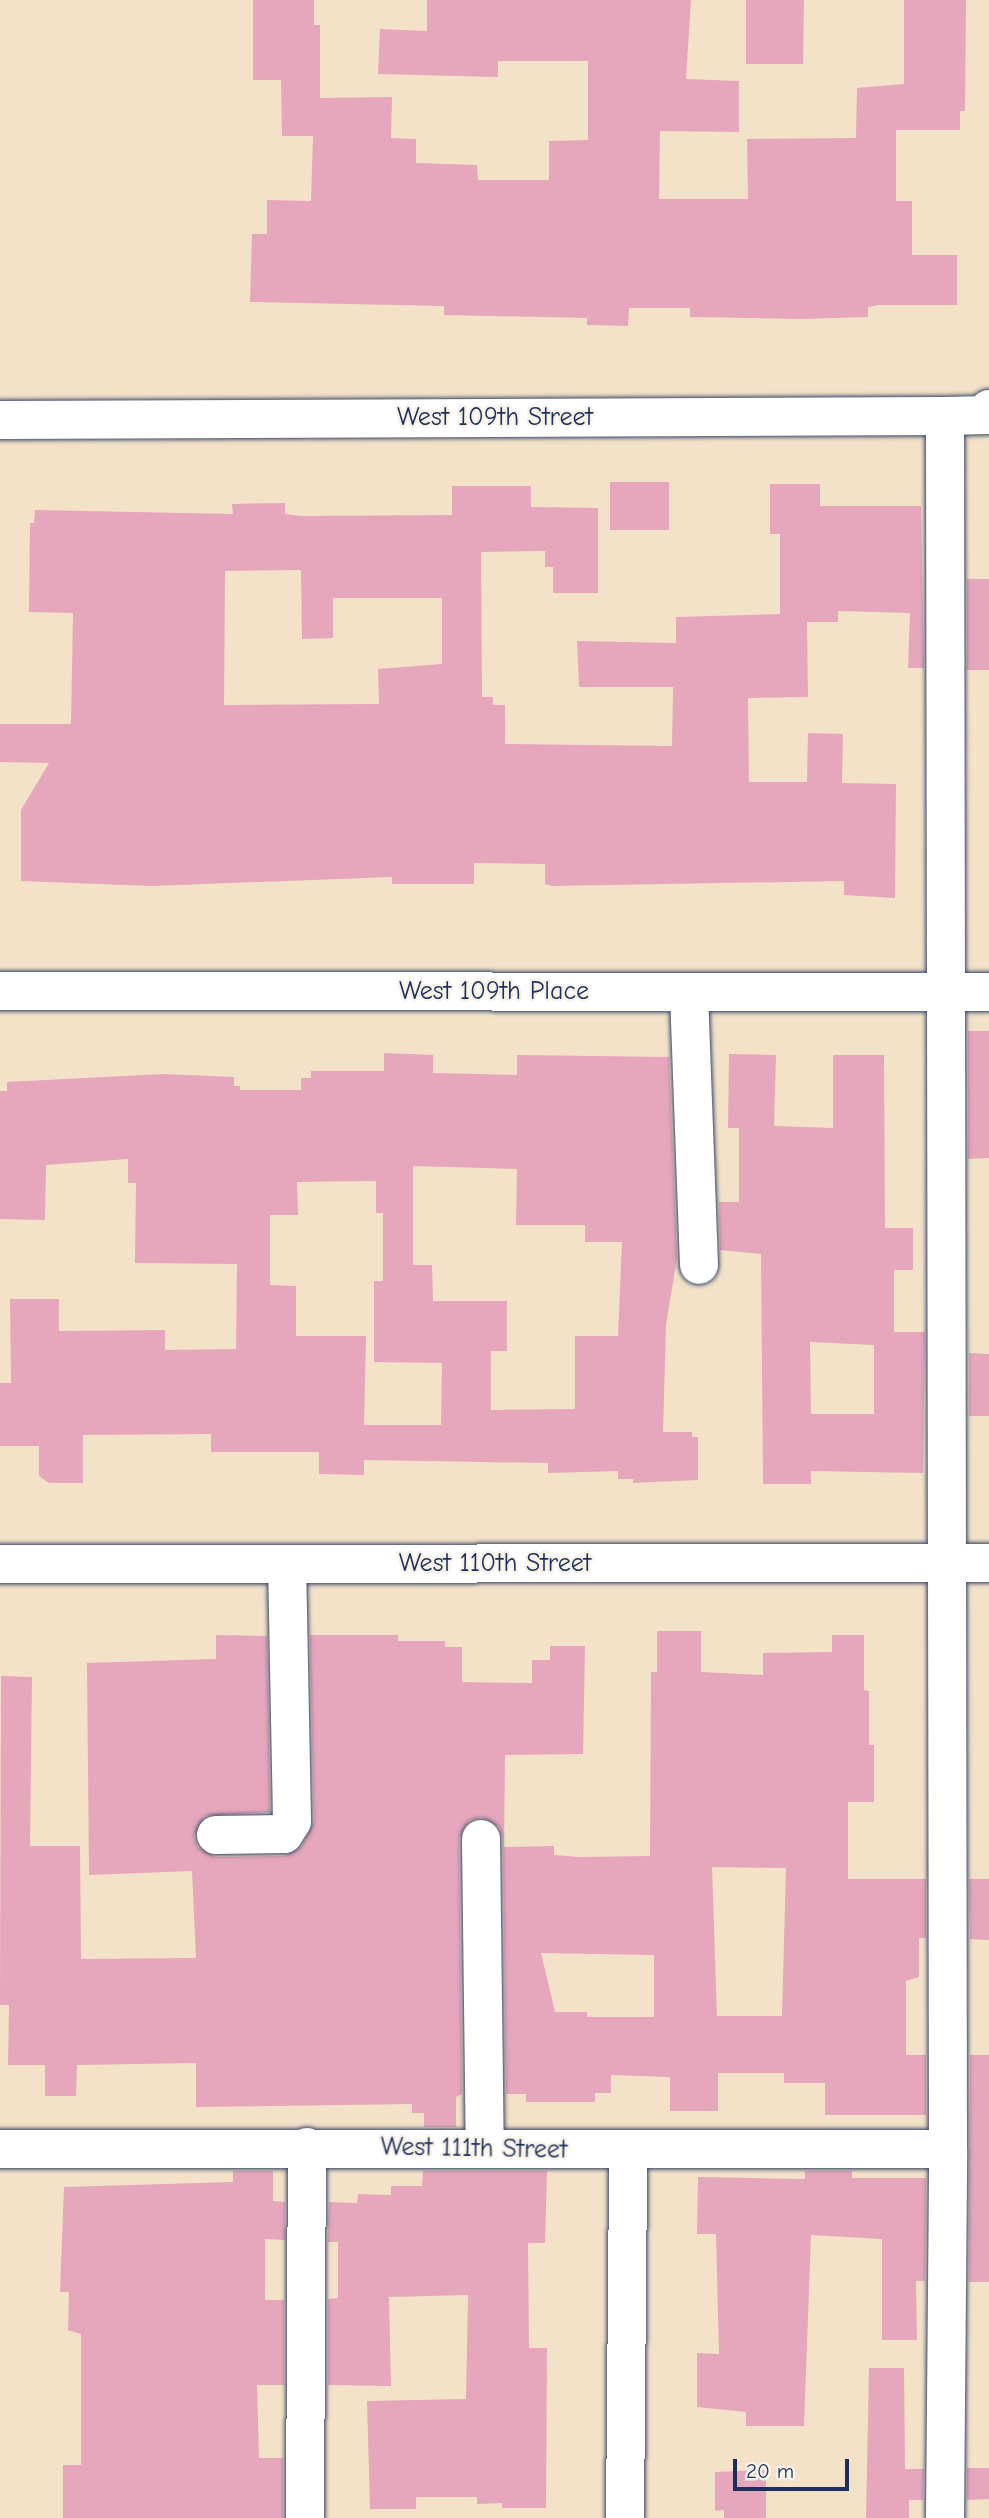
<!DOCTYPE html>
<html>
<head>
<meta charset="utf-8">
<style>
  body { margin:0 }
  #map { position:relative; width:989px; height:2518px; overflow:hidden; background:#f3e2c8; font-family:"Comic Neue",sans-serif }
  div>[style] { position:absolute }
  .building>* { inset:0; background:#e6a6bc }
  .roads { filter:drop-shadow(0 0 2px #3b4a6e) drop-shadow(0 0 2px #3b4a6e) }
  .minor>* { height:38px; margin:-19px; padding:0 19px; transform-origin:19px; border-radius:19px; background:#fff }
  span { translate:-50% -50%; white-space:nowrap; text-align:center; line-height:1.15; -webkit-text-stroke:5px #f7f3e8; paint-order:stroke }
  .street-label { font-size:26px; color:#1b2f5e }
  .scale { position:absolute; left:733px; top:2459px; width:116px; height:32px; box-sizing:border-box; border:4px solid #1b2f5e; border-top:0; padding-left:9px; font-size:21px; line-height:24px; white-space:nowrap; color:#1b2f5e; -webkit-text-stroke:5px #f7f3e8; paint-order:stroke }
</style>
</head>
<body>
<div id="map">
  <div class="building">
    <div style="clip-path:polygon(253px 0,314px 0,314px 25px,320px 25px,320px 98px,392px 97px,391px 138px,416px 139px,416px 163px,477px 165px,478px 180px,549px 180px,549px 141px,588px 140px,588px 61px,498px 61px,498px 77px,378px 74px,380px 29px,427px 31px,427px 0,691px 0,686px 79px,739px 81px,739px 132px,660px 131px,659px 199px,748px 199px,747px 139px,856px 138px,857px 88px,904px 84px,904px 0,966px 0,965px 111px,960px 111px,960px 130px,896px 130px,896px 201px,912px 201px,912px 255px,957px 255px,957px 305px,878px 305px,868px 307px,868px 317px,800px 319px,690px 317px,690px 308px,629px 308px,628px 326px,587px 325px,587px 318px,444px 315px,444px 306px,250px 302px,252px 234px,267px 234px,267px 200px,311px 201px,313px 136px,282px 136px,281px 80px,253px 80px)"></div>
    <div style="clip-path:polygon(746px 0,804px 0,803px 64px,746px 64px)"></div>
    <div style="clip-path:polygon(610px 482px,669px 482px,669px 530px,610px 530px)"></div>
    <div style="clip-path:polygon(evenodd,770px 484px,820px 484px,820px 506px,921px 506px,924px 668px,908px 668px,910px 613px,838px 611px,838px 622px,807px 622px,808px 697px,748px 698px,749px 782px,807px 782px,808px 733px,843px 734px,842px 783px,896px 784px,895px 898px,844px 895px,844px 881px,553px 886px,545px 884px,545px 864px,474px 863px,474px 884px,392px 884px,392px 877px,152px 886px,21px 881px,21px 810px,49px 763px,0 762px,0 724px,71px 724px,73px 613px,29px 612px,30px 523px,34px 523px,35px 510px,233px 514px,232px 504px,285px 503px,285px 514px,302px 516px,452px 515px,452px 486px,531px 486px,531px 507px,598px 508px,598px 593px,553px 593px,553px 567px,545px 567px,545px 551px,481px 552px,482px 697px,493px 697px,493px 705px,505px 705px,505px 744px,672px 746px,673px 687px,579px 687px,577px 641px,676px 643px,676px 617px,780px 614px,780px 534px,770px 534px,770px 484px,301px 570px,302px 639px,333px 638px,333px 598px,442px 598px,442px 664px,378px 669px,379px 704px,224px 705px,225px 571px,301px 570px)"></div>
    <div style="clip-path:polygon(967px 579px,989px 579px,989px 670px,967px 670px)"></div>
    <div style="clip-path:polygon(968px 1031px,989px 1031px,989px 1158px,968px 1159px)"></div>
    <div style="clip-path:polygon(evenodd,384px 1053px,433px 1055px,433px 1073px,517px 1075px,517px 1055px,669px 1057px,677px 1258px,666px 1325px,663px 1432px,692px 1432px,692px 1437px,698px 1437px,698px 1480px,633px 1483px,633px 1479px,618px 1479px,618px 1471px,548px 1473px,548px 1463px,364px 1460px,364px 1475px,319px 1474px,319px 1452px,211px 1452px,211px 1434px,83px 1435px,83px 1483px,49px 1483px,39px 1476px,39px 1446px,0 1446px,0 1383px,11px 1383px,10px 1299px,59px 1299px,59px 1331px,165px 1330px,165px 1350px,236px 1349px,237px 1264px,135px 1263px,136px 1183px,128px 1183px,128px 1159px,46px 1165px,45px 1220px,0 1219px,0 1091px,7px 1091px,7px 1082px,163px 1074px,234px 1077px,234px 1086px,240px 1086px,240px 1090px,301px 1090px,301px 1078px,311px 1078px,311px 1071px,384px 1071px,384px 1053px,413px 1166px,517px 1169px,516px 1225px,585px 1225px,585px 1242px,622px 1242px,618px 1336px,575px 1336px,575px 1409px,491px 1410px,491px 1351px,507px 1351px,507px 1301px,433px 1301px,432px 1265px,413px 1265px,413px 1166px,384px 1053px,376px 1181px,376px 1213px,383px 1213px,383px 1281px,374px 1281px,374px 1362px,442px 1363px,441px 1425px,364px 1425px,366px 1336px,296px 1336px,296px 1286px,270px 1285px,270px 1215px,298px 1215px,297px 1182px,376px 1181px)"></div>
    <div style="clip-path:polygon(evenodd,729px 1054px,776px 1055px,774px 1126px,833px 1128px,833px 1055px,884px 1055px,885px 1228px,913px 1228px,913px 1270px,894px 1270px,894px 1332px,925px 1332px,923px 1473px,811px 1471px,811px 1484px,763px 1484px,761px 1254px,720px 1250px,719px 1202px,739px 1202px,739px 1128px,728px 1128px,729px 1054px,810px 1342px,874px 1345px,874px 1414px,811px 1414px,810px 1342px)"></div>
    <div style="clip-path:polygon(969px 1353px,989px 1354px,989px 1416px,969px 1416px)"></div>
    <div style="clip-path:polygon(evenodd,657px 1631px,701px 1631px,701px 1672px,763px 1675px,763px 1653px,832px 1652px,832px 1635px,864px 1635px,864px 1690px,869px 1691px,869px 1745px,874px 1745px,874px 1802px,848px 1802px,848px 1879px,926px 1879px,926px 1938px,919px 1938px,919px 1977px,906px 1981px,906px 2055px,926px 2055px,926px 2115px,825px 2115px,825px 2083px,784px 2083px,784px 2073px,718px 2073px,718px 2111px,670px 2111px,670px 2077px,611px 2075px,611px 2093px,595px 2093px,595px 2102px,526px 2102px,526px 2094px,506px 2094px,503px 1839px,499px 1827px,481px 1817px,469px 1821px,459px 1839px,462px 2094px,456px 2097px,456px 2127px,424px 2127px,424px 2113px,412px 2113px,412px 2104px,196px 2107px,196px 2063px,77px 2065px,76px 2096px,45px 2096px,45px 2065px,8px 2065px,9px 2005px,0 2005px,1px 1676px,32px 1677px,30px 1846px,80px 1846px,81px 1959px,196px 1958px,192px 1871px,89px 1875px,87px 1663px,216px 1659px,216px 1635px,267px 1636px,270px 1812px,205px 1816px,194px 1836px,198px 1847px,216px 1857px,284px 1856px,302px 1846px,314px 1821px,310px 1635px,398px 1635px,398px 1641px,445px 1641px,445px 1647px,462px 1647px,462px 1682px,532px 1683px,532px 1660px,550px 1660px,550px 1646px,585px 1646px,583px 1754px,505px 1755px,504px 1847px,554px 1846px,554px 1855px,579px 1857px,650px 1856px,651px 1672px,657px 1672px,657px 1631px,712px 1867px,786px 1868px,782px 2016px,717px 2016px,712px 1867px,657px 1631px,541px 1953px,654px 1955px,654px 2017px,587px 2017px,587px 2012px,555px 2012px,541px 1953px)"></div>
    <div style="clip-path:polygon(969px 1879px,989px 1879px,989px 1940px,970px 1939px)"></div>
    <div style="clip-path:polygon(970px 2055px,989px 2055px,989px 2282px,969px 2282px)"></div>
    <div style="clip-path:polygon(233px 2171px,273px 2171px,273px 2201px,285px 2202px,285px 2240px,265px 2239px,265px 2300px,284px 2300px,284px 2385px,257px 2385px,259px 2458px,283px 2458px,283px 2518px,63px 2518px,63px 2465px,81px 2465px,81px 2334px,68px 2330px,69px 2292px,60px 2292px,64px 2187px,233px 2182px)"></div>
    <div style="clip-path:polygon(423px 2171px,547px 2171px,545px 2243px,528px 2243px,529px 2348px,547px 2348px,546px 2508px,502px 2508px,502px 2503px,477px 2504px,477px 2497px,416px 2497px,416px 2509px,370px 2509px,367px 2401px,466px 2399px,468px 2295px,389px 2297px,391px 2386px,328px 2385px,328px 2299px,338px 2298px,338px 2242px,328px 2242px,329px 2202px,357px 2203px,358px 2194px,391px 2195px,391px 2186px,422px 2186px)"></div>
    <div style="clip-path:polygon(805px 2171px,852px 2171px,852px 2178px,926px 2178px,925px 2281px,916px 2281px,917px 2340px,882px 2340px,882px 2239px,811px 2235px,804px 2426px,746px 2426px,746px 2412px,697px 2407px,697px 2353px,719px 2354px,716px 2234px,697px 2234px,698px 2177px,805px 2179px)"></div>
    <div style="clip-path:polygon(869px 2368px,904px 2368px,905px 2469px,924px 2469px,923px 2500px,909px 2500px,909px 2518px,866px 2518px)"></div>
    <div style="clip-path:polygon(967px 2468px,989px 2468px,989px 2499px,967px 2500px)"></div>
    <div style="clip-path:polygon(766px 2470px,766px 2518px,724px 2518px,724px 2510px,715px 2511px,715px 2472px)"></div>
  </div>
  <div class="roads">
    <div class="minor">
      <div style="left:0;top:420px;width:945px;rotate:-0.24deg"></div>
      <div style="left:945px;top:416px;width:44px;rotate:-1.3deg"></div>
      <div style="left:989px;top:415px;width:6px;rotate:-90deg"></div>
      <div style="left:0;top:991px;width:989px;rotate:0.06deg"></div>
      <div style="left:689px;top:993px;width:272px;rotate:87.9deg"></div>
      <div style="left:0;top:1564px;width:989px;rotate:-0.06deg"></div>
      <div style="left:216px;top:1835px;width:68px;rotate:-0.8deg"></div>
      <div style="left:284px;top:1834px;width:15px;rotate:-58deg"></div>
      <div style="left:292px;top:1821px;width:257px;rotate:-91.1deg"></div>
      <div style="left:481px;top:1839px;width:310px;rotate:89.3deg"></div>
      <div style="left:0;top:2149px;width:948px"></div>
      <div style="left:305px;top:2518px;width:371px;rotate:-89.7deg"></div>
      <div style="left:625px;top:2518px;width:368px;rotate:-89.5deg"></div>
      <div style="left:945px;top:2518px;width:369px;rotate:-89.5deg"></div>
      <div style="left:948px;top:2149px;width:1733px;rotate:-90.1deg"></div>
    </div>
  </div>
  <div class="street-label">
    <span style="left:495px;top:418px">West 109th Street</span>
    <span style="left:494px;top:992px">West 109th Place</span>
    <span style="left:495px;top:1564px">West 110th Street</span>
    <span style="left:474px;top:2149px;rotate:1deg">West 111th Street</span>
  </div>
  <div class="scale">20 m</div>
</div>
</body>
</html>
